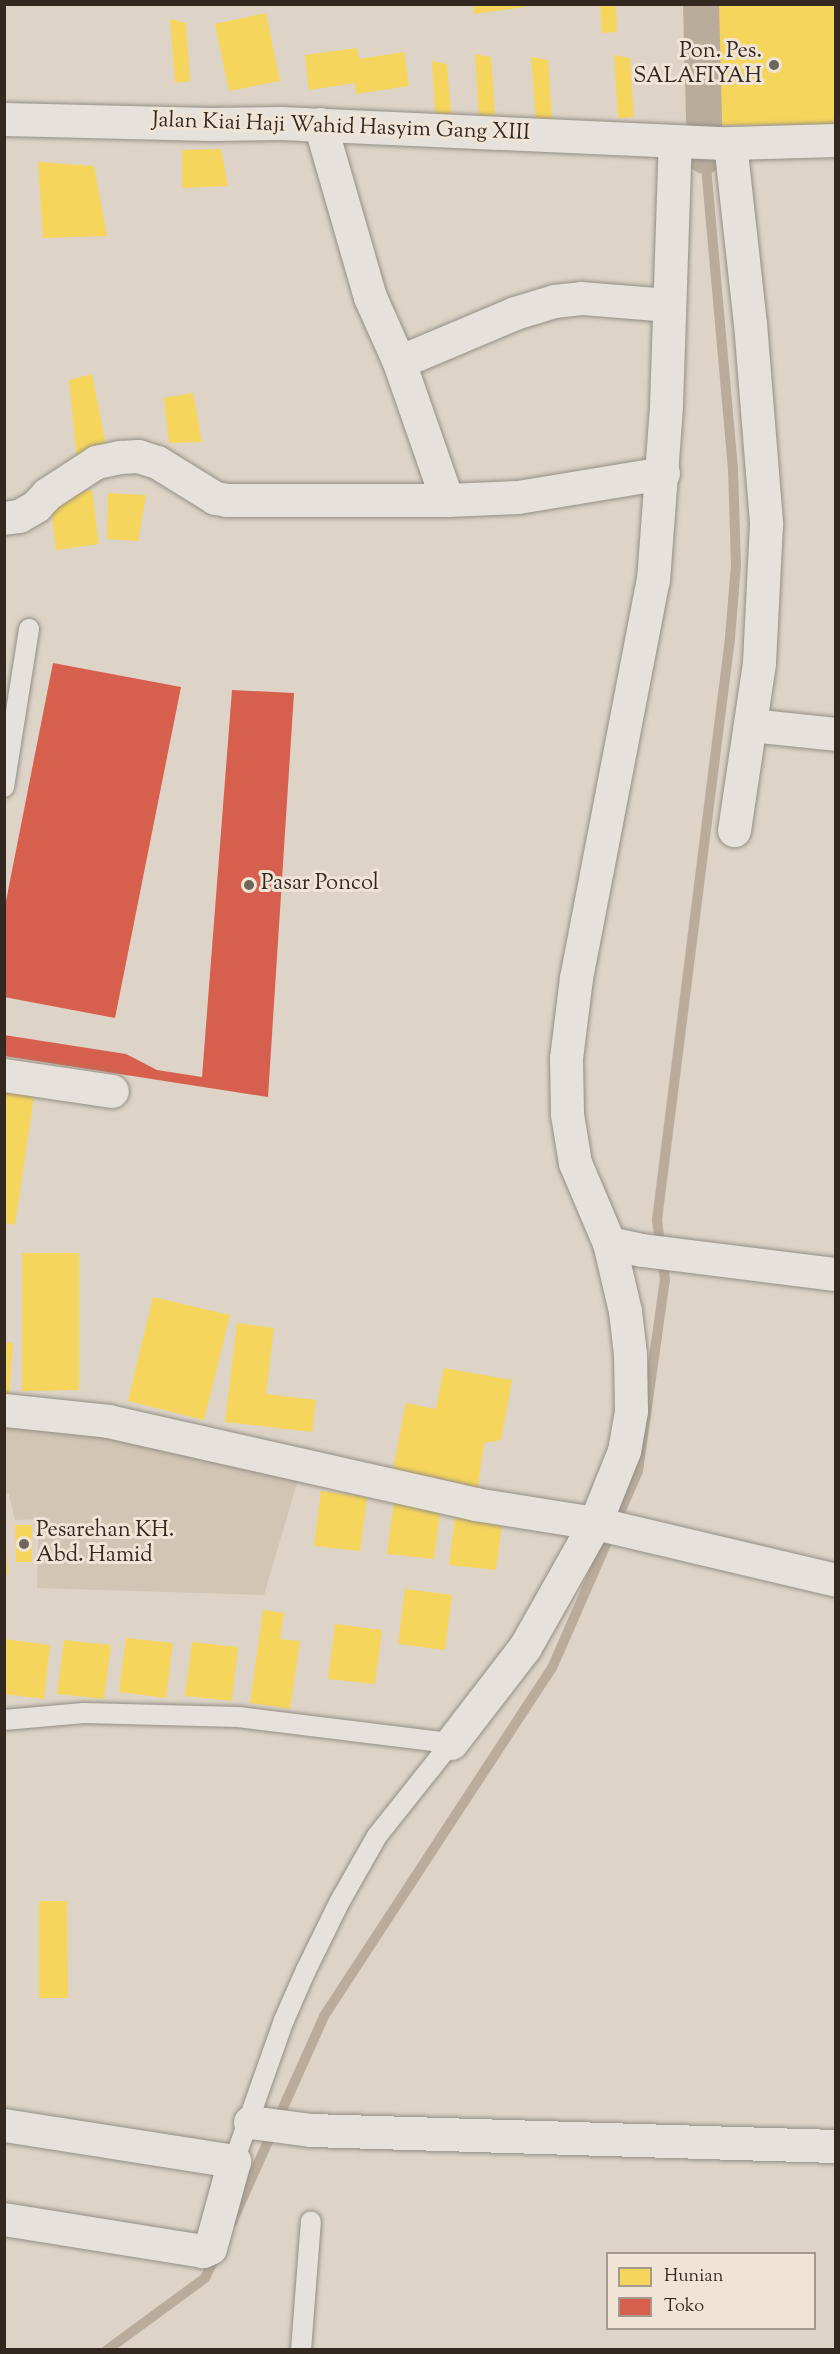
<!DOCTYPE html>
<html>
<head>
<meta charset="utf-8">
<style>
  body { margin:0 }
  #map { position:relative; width:840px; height:2354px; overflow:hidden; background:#ddd4c7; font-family:"Sorts Mill Goudy",serif }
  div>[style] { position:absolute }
  .green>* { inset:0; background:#d1c5b3 }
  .homes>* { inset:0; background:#f6d55c }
  .shops>* { inset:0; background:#d6604d }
  .stream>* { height:10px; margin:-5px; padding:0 5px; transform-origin:5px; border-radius:5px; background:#b9ac9b }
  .canal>* { height:36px; margin:-18px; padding:0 18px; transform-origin:18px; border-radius:18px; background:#b9ac9b }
  .roads { filter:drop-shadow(0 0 2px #948e86) drop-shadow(0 0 2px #948e86) }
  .service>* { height:20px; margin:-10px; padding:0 10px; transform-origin:10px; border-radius:10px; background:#e6e1da }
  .minor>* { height:33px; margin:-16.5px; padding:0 16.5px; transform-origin:16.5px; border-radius:16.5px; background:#e6e1da }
  .dots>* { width:16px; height:16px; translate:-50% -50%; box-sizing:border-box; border:3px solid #efe4d5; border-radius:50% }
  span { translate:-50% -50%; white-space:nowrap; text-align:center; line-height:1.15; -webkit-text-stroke:6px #efe4d5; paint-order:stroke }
  .poi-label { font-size:22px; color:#342920 }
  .right { translate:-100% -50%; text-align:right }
  .left { translate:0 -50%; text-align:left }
  .street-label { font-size:22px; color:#342920 }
  .frame { position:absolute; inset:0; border:6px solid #342920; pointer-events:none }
  .legend { position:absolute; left:606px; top:2252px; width:210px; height:78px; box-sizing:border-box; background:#efe4d5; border:2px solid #a4998d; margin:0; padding:8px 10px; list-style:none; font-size:18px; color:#342920 }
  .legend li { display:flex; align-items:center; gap:12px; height:30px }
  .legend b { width:30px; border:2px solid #a4998d }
</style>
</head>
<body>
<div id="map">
  <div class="green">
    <div style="clip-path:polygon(4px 1412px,302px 1466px,264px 1595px,37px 1588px,39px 1519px,15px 1520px,9px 1494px,5px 1493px)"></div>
  </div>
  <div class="homes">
    <div style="clip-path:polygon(473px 4px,531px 4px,531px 6px,474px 14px)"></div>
    <div style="clip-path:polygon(600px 4px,616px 4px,617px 32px,602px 33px)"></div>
    <div style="clip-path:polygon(711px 4px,836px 4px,836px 125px,716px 125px)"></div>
    <div style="clip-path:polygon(266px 13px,280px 81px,229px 91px,215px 24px)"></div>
    <div style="clip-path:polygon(170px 19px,186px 23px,190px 81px,175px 83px)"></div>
    <div style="clip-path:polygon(357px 48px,359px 59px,404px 52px,409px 86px,356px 94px,355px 83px,309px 90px,305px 55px)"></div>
    <div style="clip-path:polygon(475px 54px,491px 57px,495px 116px,479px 117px)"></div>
    <div style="clip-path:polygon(614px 55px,630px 58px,634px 117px,618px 118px)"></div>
    <div style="clip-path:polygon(531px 57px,548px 60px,552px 119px,536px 120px)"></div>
    <div style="clip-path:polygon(432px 61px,447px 64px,452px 123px,436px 125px)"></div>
    <div style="clip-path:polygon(221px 149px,228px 186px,182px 188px,182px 150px)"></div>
    <div style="clip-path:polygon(38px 162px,94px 166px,107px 236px,43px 238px)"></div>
    <div style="clip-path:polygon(92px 374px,106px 446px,77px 460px,69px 380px)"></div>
    <div style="clip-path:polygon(193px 393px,202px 442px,169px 443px,164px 398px)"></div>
    <div style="clip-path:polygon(92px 490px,99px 544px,56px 550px,49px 496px)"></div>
    <div style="clip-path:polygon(108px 493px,146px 495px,138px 541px,107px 539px)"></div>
    <div style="clip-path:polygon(4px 1085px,35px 1089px,15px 1225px,4px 1223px)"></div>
    <div style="clip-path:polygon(22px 1253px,79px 1253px,79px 1390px,22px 1391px)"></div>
    <div style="clip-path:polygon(153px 1297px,230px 1315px,204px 1420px,128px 1401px)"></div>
    <div style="clip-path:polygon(237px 1323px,274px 1328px,266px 1394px,316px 1400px,312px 1432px,225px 1422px)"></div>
    <div style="clip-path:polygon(4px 1342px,13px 1343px,9px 1398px,4px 1398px)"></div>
    <div style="clip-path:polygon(444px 1368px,512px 1380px,501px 1440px,484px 1443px,476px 1501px,390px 1484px,406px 1403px,436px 1409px)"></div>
    <div style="clip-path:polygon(321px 1491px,367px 1497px,360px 1551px,314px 1546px)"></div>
    <div style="clip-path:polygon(394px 1500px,441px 1505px,434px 1559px,387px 1554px)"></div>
    <div style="clip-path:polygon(456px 1510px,503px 1516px,496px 1570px,449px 1565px)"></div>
    <div style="clip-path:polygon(15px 1525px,32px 1525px,32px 1562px,16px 1562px)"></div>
    <div style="clip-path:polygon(4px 1548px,6px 1548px,8px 1575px,4px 1575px)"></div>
    <div style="clip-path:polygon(405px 1589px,452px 1595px,445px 1650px,398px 1644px)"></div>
    <div style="clip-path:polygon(263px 1610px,284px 1613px,280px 1639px,300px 1641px,290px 1709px,250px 1703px)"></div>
    <div style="clip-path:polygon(335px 1624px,382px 1630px,375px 1684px,328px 1679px)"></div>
    <div style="clip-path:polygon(126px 1638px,173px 1643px,166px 1698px,119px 1692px)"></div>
    <div style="clip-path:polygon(4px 1639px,50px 1645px,44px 1699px,4px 1694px)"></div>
    <div style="clip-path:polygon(64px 1640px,111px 1645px,104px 1699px,57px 1694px)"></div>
    <div style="clip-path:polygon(192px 1642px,238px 1647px,232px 1701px,185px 1696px)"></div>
    <div style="clip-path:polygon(39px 1901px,67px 1901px,68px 1998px,39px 1998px)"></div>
  </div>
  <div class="shops">
    <div style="clip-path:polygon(53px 663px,181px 687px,115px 1018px,4px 997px,4px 911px)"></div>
    <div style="clip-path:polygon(232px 690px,294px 693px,268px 1097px,4px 1056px,4px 1035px,126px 1054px,157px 1070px,202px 1077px)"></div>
  </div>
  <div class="stream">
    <div style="left:232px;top:2222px;width:226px;rotate:-65.9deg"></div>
    <div style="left:324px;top:2016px;width:416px;rotate:-56.8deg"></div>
    <div style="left:552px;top:1668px;width:215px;rotate:-66.4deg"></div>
    <div style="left:638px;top:1471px;width:193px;rotate:-82deg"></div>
    <div style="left:665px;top:1280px;width:61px;rotate:-97.6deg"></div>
    <div style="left:657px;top:1220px;width:587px;rotate:-82.85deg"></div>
    <div style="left:730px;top:638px;width:73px;rotate:-85.3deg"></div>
    <div style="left:736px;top:565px;width:96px;rotate:-91.8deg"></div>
    <div style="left:733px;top:469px;width:314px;rotate:-95.1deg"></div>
    <div style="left:107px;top:2350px;width:122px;rotate:-36.3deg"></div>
    <div style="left:205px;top:2278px;width:28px;rotate:-64deg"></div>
  </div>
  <div class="canal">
    <div style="left:701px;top:4px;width:152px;rotate:88.5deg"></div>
  </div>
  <div class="roads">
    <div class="service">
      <div style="left:4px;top:787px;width:160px;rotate:-81deg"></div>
      <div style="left:4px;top:1720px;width:80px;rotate:-5deg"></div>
      <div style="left:84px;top:1713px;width:154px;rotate:1.5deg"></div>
      <div style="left:238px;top:1717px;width:215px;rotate:7deg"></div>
      <div style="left:451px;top:1743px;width:119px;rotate:128.5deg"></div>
      <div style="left:377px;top:1836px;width:77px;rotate:119.6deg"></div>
      <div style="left:339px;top:1903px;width:75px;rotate:116.2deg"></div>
      <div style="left:306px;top:1970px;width:55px;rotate:113.7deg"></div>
      <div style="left:284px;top:2020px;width:150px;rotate:109.5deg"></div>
      <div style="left:301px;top:2350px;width:129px;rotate:-85.6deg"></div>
    </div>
    <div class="minor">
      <div style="left:4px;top:119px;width:207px;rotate:1.4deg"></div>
      <div style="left:211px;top:124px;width:70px;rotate:-0.8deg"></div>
      <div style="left:281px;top:123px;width:449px;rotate:2.6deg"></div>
      <div style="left:730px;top:143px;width:106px;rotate:-1.6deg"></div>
      <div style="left:320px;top:124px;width:180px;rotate:73.9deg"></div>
      <div style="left:370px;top:297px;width:71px;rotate:66deg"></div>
      <div style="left:399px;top:362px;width:146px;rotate:70.8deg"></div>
      <div style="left:730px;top:143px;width:181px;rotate:83.7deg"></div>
      <div style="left:750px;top:323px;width:202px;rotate:85.4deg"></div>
      <div style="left:766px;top:524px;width:139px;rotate:92.9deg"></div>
      <div style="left:759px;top:663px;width:169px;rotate:98.5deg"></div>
      <div style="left:399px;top:362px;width:126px;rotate:-22.9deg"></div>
      <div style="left:515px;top:313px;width:41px;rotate:-17.1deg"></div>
      <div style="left:554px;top:301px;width:27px;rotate:-6deg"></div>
      <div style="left:581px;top:298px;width:87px;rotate:4.6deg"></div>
      <div style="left:4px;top:518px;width:15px;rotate:-8deg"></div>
      <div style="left:19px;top:516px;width:20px;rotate:-30deg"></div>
      <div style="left:36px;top:506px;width:16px;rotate:-47deg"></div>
      <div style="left:47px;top:494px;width:59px;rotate:-33.1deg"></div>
      <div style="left:96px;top:462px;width:25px;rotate:-12deg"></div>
      <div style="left:120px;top:457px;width:18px;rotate:-3deg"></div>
      <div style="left:138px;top:456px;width:20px;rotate:18deg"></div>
      <div style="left:157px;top:462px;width:68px;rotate:31.8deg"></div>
      <div style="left:215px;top:498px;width:12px;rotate:9deg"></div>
      <div style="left:227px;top:500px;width:220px"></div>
      <div style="left:447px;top:500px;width:71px;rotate:-2.4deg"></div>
      <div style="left:518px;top:497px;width:147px;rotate:-9.4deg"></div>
      <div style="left:750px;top:725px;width:86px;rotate:6deg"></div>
      <div style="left:4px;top:1075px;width:109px;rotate:8.4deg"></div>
      <div style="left:609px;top:1243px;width:34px;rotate:12deg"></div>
      <div style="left:642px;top:1250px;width:195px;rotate:7.1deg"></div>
      <div style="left:4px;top:1410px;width:105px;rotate:6deg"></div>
      <div style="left:108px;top:1421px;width:376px;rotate:12.7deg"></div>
      <div style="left:475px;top:1504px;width:121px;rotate:9deg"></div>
      <div style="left:595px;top:1523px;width:248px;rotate:13.3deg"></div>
      <div style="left:451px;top:1743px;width:121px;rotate:-52.4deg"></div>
      <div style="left:525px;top:1647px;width:142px;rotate:-60.6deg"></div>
      <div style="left:595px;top:1523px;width:78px;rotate:-68.1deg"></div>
      <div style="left:624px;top:1451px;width:41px;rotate:-80.1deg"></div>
      <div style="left:631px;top:1411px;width:57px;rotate:-91deg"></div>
      <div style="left:630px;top:1354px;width:43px;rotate:-96.6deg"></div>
      <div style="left:625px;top:1311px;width:70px;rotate:-103.2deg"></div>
      <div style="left:609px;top:1243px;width:87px;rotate:-113deg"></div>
      <div style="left:575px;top:1163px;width:50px;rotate:-99.3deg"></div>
      <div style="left:567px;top:1114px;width:56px;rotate:-91deg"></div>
      <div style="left:566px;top:1058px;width:81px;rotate:-82.9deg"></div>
      <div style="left:576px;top:978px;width:405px;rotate:-79.1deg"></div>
      <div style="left:653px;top:580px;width:174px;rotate:-85.7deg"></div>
      <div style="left:666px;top:406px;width:265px;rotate:-88.1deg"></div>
      <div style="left:250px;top:2122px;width:62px;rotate:7.5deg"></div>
      <div style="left:311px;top:2130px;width:525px;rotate:1.75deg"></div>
      <div style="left:4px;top:2125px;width:233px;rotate:8.9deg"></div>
      <div style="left:234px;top:2161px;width:90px;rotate:105.4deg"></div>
      <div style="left:210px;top:2248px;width:8px;rotate:157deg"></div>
      <div style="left:203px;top:2251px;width:202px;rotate:-170.9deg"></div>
    </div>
  </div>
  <div class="dots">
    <div style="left:774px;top:65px;background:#6f655a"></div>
    <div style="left:249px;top:885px;background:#6f655a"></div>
    <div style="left:24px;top:1544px;background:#6f655a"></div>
  </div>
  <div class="poi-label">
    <span class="right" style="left:762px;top:65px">Pon. Pes.<br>SALAFIYAH</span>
    <span class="left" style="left:261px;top:885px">Pasar Poncol</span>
    <span class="left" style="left:36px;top:1544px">Pesarehan KH.<br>Abd. Hamid</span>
  </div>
  <div class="street-label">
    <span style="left:341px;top:128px;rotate:2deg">Jalan Kiai Haji Wahid Hasyim Gang XIII</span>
  </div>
  <div class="frame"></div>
  <ul class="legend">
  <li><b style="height:16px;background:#f6d55c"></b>Hunian</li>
  <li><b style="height:16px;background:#d6604d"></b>Toko</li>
  </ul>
</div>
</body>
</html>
